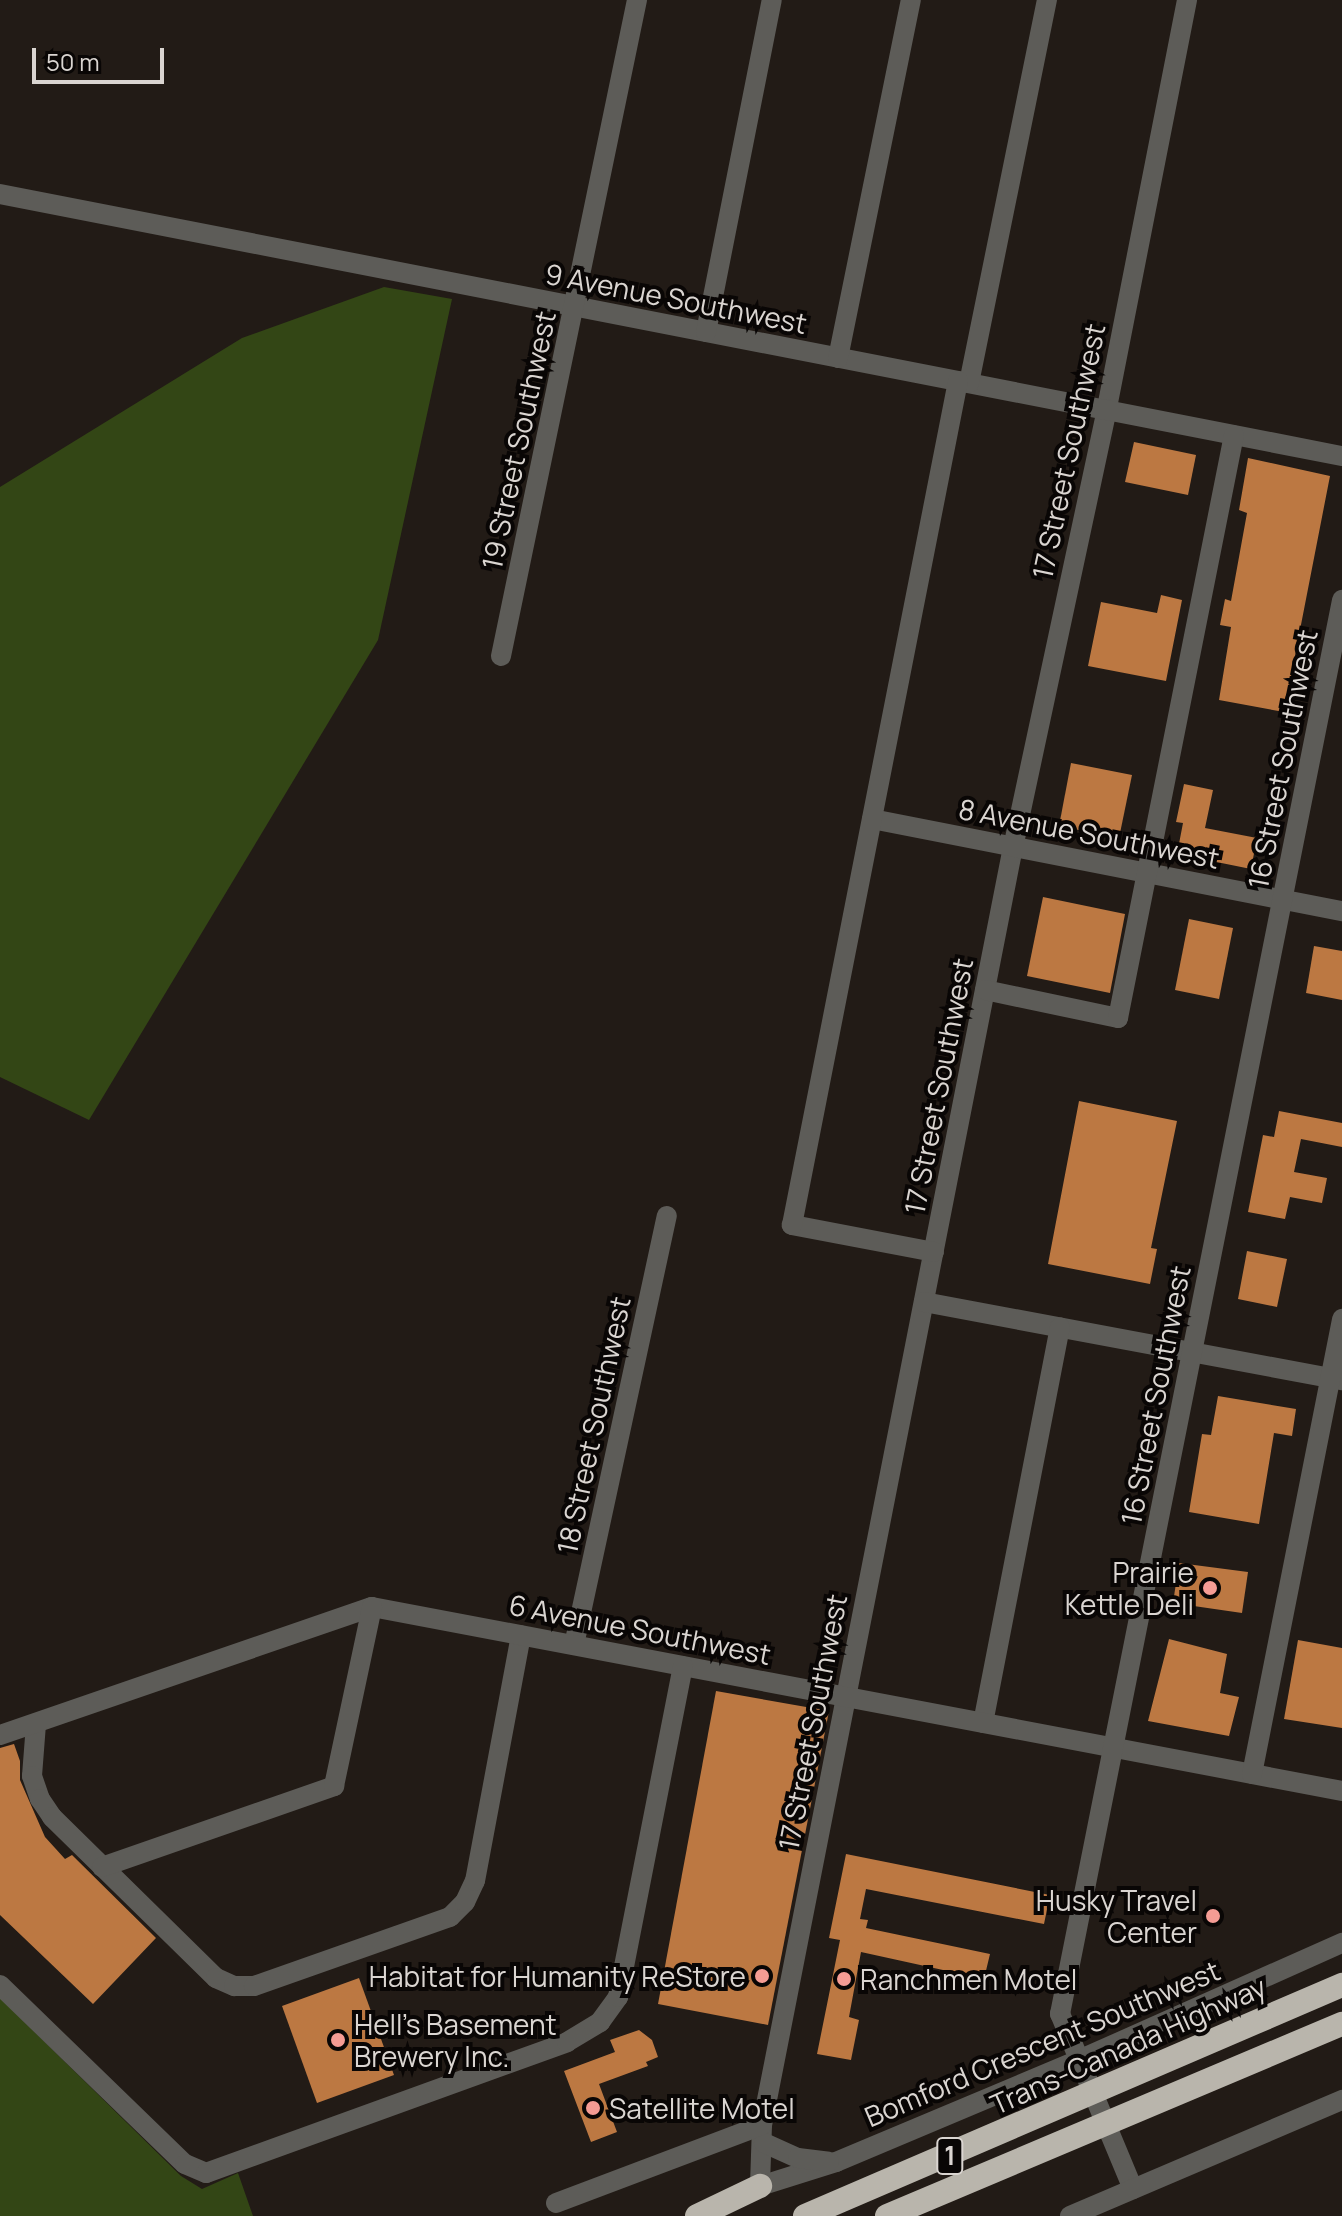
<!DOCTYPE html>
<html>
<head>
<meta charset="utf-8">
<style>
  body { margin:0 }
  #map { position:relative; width:1342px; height:2216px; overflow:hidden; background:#221b16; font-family:Manrope,sans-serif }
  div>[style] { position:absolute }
  .green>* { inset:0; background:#334615 }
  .building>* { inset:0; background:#bc7842 }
  .minor>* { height:20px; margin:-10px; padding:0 10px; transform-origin:10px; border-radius:10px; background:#5d5c58 }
  .highway>* { height:24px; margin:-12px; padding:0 12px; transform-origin:12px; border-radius:12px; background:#b9b5ac }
  .dots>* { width:22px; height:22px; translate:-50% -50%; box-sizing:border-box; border:4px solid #090605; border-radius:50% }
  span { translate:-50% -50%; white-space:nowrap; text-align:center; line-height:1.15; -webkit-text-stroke:8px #090605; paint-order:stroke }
  .shield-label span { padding:2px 6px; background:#090605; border:2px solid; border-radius:6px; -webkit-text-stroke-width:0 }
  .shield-label { font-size:26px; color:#dad5d1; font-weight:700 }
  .street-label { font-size:28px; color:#dad5d1 }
  .poi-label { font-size:28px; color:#dad5d1 }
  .right { translate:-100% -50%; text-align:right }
  .left { translate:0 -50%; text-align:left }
  .scale { position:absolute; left:32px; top:48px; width:132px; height:36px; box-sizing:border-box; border:4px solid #dad5d1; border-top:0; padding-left:10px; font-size:24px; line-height:28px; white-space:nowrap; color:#dad5d1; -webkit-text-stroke:6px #090605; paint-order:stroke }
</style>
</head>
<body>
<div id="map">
  <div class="green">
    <div style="clip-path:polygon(384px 287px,452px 299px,378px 640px,89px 1120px,0 1077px,0 487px,242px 338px)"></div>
    <div style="clip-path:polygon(0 1998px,181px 2176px,202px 2189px,238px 2173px,253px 2216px,0 2216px)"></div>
  </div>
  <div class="building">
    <div style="clip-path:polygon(1134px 442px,1196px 455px,1188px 495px,1125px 482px)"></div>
    <div style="clip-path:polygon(1248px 458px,1330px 476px,1284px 712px,1219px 700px,1231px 627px,1220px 625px,1225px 599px,1231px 601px,1247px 513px,1239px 510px)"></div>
    <div style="clip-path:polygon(1161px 595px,1182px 600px,1166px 681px,1088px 666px,1101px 602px,1157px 613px)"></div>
    <div style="clip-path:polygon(1071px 763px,1132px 775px,1119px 838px,1059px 826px)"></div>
    <div style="clip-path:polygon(1184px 784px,1213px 790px,1205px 828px,1257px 838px,1251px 869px,1177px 854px,1183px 823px,1176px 822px)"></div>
    <div style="clip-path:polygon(1043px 897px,1125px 914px,1110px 993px,1027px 976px)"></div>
    <div style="clip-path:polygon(1189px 919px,1233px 928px,1219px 999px,1175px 990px)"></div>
    <div style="clip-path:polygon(1314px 946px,1342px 951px,1342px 1000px,1306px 993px)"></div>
    <div style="clip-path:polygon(1079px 1101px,1177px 1121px,1151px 1248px,1157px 1249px,1150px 1284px,1048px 1264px)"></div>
    <div style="clip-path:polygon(1279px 1111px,1342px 1123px,1342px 1147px,1301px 1139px,1294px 1172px,1327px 1178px,1322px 1203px,1290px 1197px,1285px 1219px,1248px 1212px,1263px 1135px,1274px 1137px)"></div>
    <div style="clip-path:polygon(1247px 1251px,1287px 1259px,1277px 1307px,1238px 1299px)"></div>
    <div style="clip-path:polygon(1218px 1396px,1296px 1409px,1292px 1436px,1274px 1433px,1259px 1524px,1189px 1512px,1202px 1434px,1211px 1435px)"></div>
    <div style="clip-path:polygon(1179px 1563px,1248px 1572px,1242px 1613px,1173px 1603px)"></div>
    <div style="clip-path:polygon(1169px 1639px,1227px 1654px,1220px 1693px,1239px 1697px,1229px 1736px,1148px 1721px)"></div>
    <div style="clip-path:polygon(1298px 1640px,1342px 1648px,1342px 1728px,1284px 1719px)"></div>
    <div style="clip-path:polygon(716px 1691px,829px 1711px,768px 2025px,658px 2004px)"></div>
    <div style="clip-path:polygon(14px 1744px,20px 1761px,20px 1780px,45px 1837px,65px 1859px,72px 1855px,156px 1938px,93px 2004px,0 1915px,0 1748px)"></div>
    <div style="clip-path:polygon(846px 1854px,1050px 1895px,1044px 1924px,866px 1889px,860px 1919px,868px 1920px,866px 1928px,990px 1954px,984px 1979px,861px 1952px,849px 2017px,859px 2020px,851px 2060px,817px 2054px,840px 1940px,829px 1938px)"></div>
    <div style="clip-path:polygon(359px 1978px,394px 2075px,317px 2103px,282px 2006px)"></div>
    <div style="clip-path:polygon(639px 2030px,652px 2040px,658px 2057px,646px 2062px,648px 2066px,599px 2084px,617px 2132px,591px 2142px,564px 2071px,615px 2052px,610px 2040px)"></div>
  </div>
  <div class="minor">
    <div style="left:1187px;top:0;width:417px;rotate:101.1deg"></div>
    <div style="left:1107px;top:409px;width:448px;rotate:102.1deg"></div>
    <div style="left:1013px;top:847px;width:1302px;rotate:101.11deg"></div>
    <div style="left:762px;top:2125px;width:61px;rotate:91.9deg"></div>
    <div style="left:760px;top:2186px;width:80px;rotate:-17.5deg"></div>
    <div style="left:836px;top:2162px;width:264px;rotate:-22.8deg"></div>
    <div style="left:1079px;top:2060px;width:288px;rotate:-24deg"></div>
    <div style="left:0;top:194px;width:1367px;rotate:11.05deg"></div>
    <div style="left:706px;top:332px;width:338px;rotate:-78.8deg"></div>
    <div style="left:838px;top:358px;width:365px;rotate:-78.5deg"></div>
    <div style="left:969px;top:383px;width:391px;rotate:-78.5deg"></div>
    <div style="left:501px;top:656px;width:670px;rotate:-78.29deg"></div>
    <div style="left:872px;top:819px;width:479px;rotate:11.1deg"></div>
    <div style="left:985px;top:990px;width:136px;rotate:11.9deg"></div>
    <div style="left:1118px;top:1018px;width:594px;rotate:-78.75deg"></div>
    <div style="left:934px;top:1252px;width:145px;rotate:-169.2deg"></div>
    <div style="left:792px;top:1225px;width:860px;rotate:-78.87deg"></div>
    <div style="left:924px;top:1302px;width:425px;rotate:10.6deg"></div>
    <div style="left:574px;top:1645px;width:439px;rotate:-77.8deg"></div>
    <div style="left:983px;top:1723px;width:403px;rotate:-79deg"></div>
    <div style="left:36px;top:1724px;width:52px;rotate:94.4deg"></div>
    <div style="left:32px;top:1776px;width:24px;rotate:71deg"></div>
    <div style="left:40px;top:1799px;width:22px;rotate:56deg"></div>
    <div style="left:52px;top:1817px;width:230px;rotate:44.5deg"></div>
    <div style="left:216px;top:1978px;width:20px;rotate:24deg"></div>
    <div style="left:234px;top:1986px;width:20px"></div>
    <div style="left:254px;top:1986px;width:208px;rotate:-19.4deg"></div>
    <div style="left:450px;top:1917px;width:21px;rotate:-45deg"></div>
    <div style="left:465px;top:1902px;width:23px;rotate:-65deg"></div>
    <div style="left:475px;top:1881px;width:250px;rotate:-79.4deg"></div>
    <div style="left:0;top:1735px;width:393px;rotate:-19deg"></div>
    <div style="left:372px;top:1607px;width:987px;rotate:10.74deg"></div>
    <div style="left:1252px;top:1774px;width:464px;rotate:-78.8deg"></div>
    <div style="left:102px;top:1867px;width:246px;rotate:-19.2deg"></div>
    <div style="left:334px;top:1786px;width:183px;rotate:-78deg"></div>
    <div style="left:0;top:1985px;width:257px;rotate:44.1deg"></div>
    <div style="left:185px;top:2164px;width:23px;rotate:23deg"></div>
    <div style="left:206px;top:2173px;width:384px;rotate:-19.9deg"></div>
    <div style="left:567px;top:2042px;width:39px;rotate:-31deg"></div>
    <div style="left:600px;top:2022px;width:31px;rotate:-54deg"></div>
    <div style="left:618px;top:1997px;width:337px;rotate:-78.9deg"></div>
    <div style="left:764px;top:2143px;width:37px;rotate:24deg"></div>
    <div style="left:798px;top:2158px;width:31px;rotate:7deg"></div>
    <div style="left:1133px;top:2189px;width:190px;rotate:-112.6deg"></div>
    <div style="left:1060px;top:2014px;width:1442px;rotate:-78.72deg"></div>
    <div style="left:556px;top:2203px;width:220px;rotate:-20.7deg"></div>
    <div style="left:1070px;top:2216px;width:296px;rotate:-23.1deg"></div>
  </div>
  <div class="highway">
    <div style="left:697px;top:2216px;width:70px;rotate:-25.5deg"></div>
    <div style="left:805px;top:2216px;width:585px;rotate:-23.28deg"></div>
    <div style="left:887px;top:2216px;width:494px;rotate:-22.9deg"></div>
  </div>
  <div class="dots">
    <div style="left:1210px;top:1588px;background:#f59c94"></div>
    <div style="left:1213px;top:1916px;background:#f59c94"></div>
    <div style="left:762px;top:1976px;background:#f59c94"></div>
    <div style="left:844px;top:1979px;background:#f59c94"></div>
    <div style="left:338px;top:2040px;background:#f59c94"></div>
    <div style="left:593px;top:2108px;background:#f59c94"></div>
  </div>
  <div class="shield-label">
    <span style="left:950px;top:2156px">1</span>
  </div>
  <div class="street-label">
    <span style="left:676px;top:298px;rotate:11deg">9 Avenue Southwest</span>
    <span style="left:518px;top:440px;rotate:-78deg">19 Street Southwest</span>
    <span style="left:1068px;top:451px;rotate:-78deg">17 Street Southwest</span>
    <span style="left:1282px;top:759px;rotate:-79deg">16 Street Southwest</span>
    <span style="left:1089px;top:833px;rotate:11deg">8 Avenue Southwest</span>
    <span style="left:938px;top:1086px;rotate:-79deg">17 Street Southwest</span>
    <span style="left:1155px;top:1395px;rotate:-79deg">16 Street Southwest</span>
    <span style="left:593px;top:1425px;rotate:-78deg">18 Street Southwest</span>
    <span style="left:640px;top:1629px;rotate:11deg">6 Avenue Southwest</span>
    <span style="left:812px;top:1722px;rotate:-79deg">17 Street Southwest</span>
    <span style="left:1042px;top:2043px;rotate:-23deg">Bomford Crescent Southwest</span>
    <span style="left:1128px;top:2045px;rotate:-24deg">Trans-Canada Highway</span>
  </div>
  <div class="poi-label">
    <span class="right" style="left:1194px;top:1588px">Prairie<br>Kettle Deli</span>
    <span class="right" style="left:1197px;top:1916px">Husky Travel<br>Center</span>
    <span class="right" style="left:746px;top:1976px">Habitat for Humanity ReStore</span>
    <span class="left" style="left:860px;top:1979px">Ranchmen Motel</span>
    <span class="left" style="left:354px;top:2040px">Hell's Basement<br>Brewery Inc.</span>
    <span class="left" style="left:609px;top:2108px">Satellite Motel</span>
  </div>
  <div class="scale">50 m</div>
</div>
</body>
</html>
